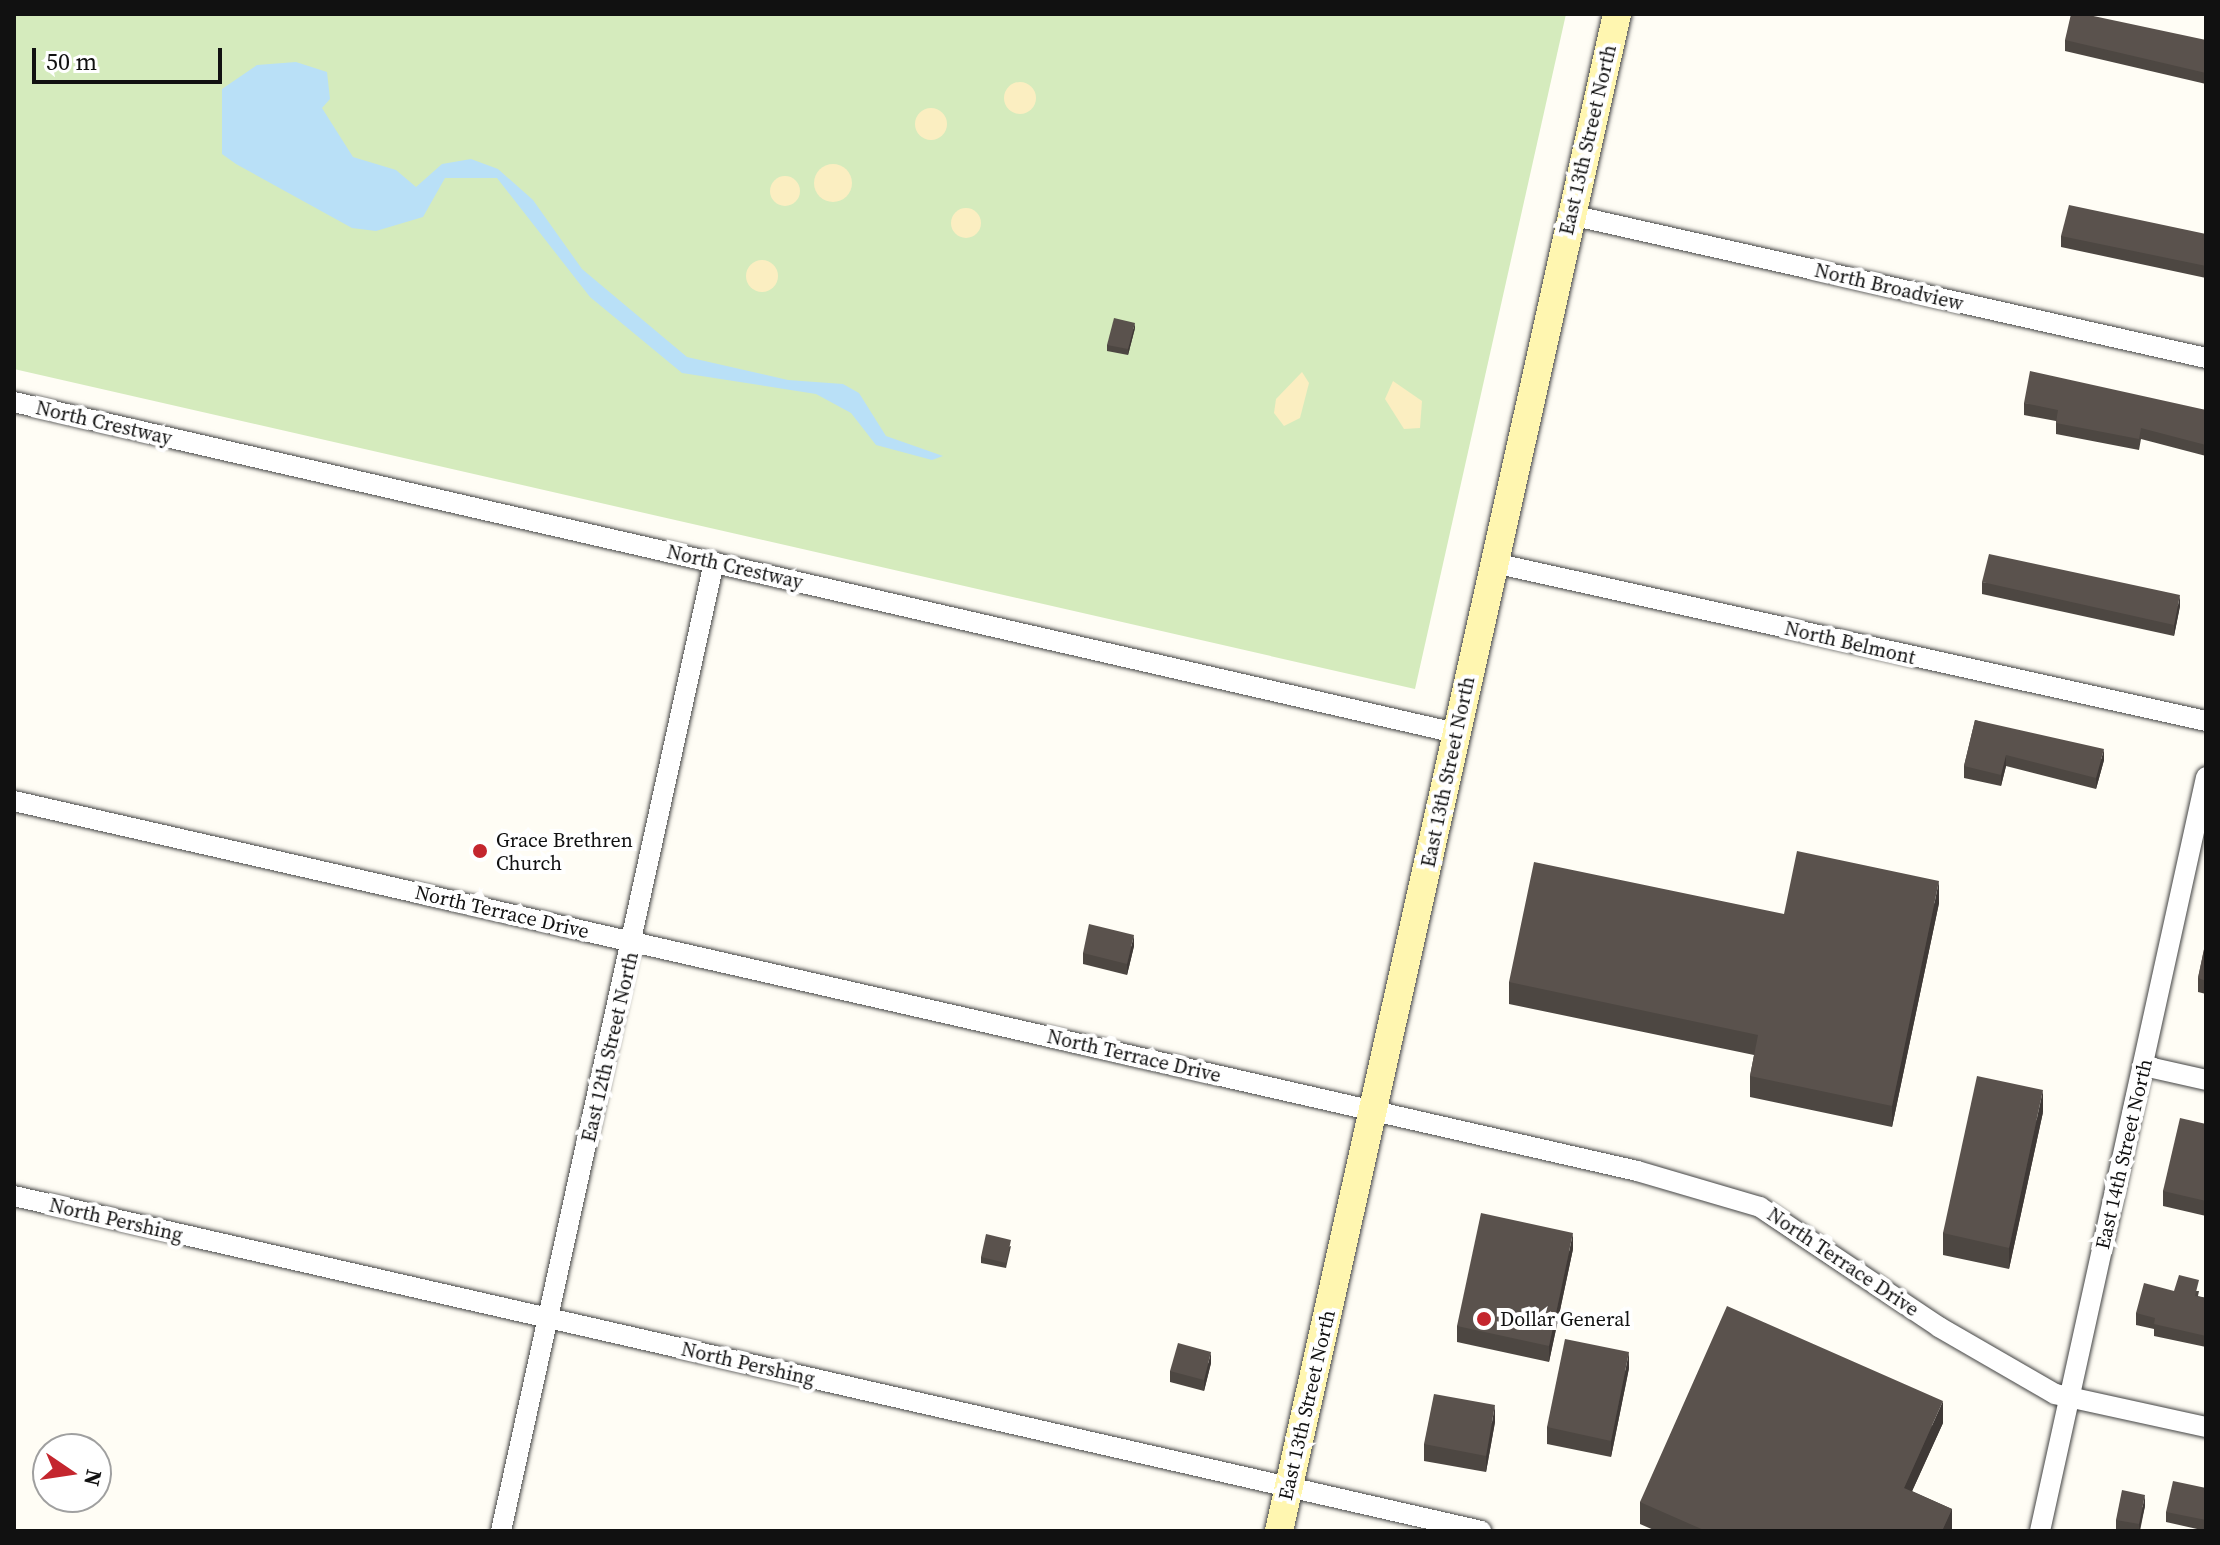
<!DOCTYPE html>
<html>
<head>
<meta charset="utf-8">
<style>
  body { margin:0 }
  #map { position:relative; width:2220px; height:1545px; overflow:hidden; background:#fffdf5; font-family:"Source Serif 4",serif }
  div>[style] { position:absolute }
  .green>* { inset:0; background:#d5ebbd }
  .sand>* { inset:0; background:#fbeec1 }
  .round { border-radius:50% }
  .water>* { inset:0; background:#b9e0f7 }
  .roads { filter:drop-shadow(0 0 2px #444) drop-shadow(0 0 2px #444) }
  .street>* { height:20px; margin:-10px; padding:0 10px; transform-origin:10px; border-radius:10px; background:#fff }
  .secondary>* { height:28px; margin:-14px; padding:0 14px; transform-origin:14px; border-radius:14px; background:#fff6b0 }
  .wall>* { inset:0; background:#4d4742 }
  .shaded-wall>* { inset:0; background:#3f3936 }
  .building>* { inset:0; background:#5a524d }
  .dots>* { width:22px; height:22px; translate:-50% -50%; box-sizing:border-box; border:4px solid #fff; border-radius:50% }
  span { translate:-50% -50%; white-space:nowrap; text-align:center; line-height:1.15; -webkit-text-stroke:8px #fff; paint-order:stroke }
  .street-label { font-size:20px; color:#111 }
  .poi-label { font-size:20px; color:#111 }
  .left { translate:0 -50%; text-align:left }
  .frame { position:absolute; inset:0; border:16px solid #111; pointer-events:none }
  .north { position:absolute; left:32px; top:1433px; width:80px; height:80px; box-sizing:border-box; background:#fff; border:2px solid #a0a0a0; border-radius:50%; rotate:103deg; font-size:22px; font-weight:700; line-height:32px; text-align:center; color:#111 }
  .north::after { content:''; display:block; margin:auto; width:28px; height:36px; background:#c4262e; clip-path:polygon(50% 0,100% 100%,50% 72%,0 100%) }
  .scale { position:absolute; left:32px; top:48px; width:190px; height:36px; box-sizing:border-box; border:4px solid #111; border-top:0; padding-left:10px; font-size:24px; line-height:28px; white-space:nowrap; color:#111; -webkit-text-stroke:6px #fff; paint-order:stroke }
</style>
</head>
<body>
<div id="map">
  <div class="green">
    <div style="clip-path:polygon(14px 14px,1566px 14px,1415px 689px,14px 369px)"></div>
  </div>
  <div class="sand">
    <div class="round" style="left:1004px;top:82px;width:32px;height:32px"></div>
    <div class="round" style="left:915px;top:108px;width:32px;height:32px"></div>
    <div class="round" style="left:814px;top:164px;width:38px;height:38px"></div>
    <div class="round" style="left:770px;top:176px;width:30px;height:30px"></div>
    <div class="round" style="left:951px;top:208px;width:30px;height:30px"></div>
    <div class="round" style="left:746px;top:260px;width:32px;height:32px"></div>
    <div style="clip-path:polygon(1302px 372px,1309px 383px,1300px 418px,1284px 426px,1274px 413px,1276px 399px)"></div>
    <div style="clip-path:polygon(1393px 381px,1422px 401px,1420px 428px,1404px 429px,1385px 399px)"></div>
  </div>
  <div class="water">
    <div style="clip-path:polygon(296px 62px,327px 72px,330px 99px,322px 108px,353px 157px,396px 170px,416px 187px,442px 164px,471px 159px,498px 169px,533px 200px,582px 269px,687px 357px,788px 380px,843px 384px,859px 393px,886px 436px,943px 456px,932px 460px,876px 445px,851px 413px,816px 394px,682px 373px,590px 297px,497px 178px,445px 178px,423px 217px,376px 231px,352px 228px,236px 164px,222px 154px,222px 89px,257px 65px)"></div>
  </div>
  <div class="roads">
    <div class="street">
      <div style="left:1571px;top:215px;width:651px;rotate:12.69deg"></div>
      <div style="left:14px;top:402px;width:1480px;rotate:12.93deg"></div>
      <div style="left:1494px;top:563px;width:729px;rotate:12.51deg"></div>
      <div style="left:14px;top:801px;width:1665px;rotate:12.84deg"></div>
      <div style="left:1637px;top:1171px;width:128px;rotate:16.3deg"></div>
      <div style="left:1760px;top:1207px;width:216px;rotate:33.8deg"></div>
      <div style="left:1939px;top:1327px;width:134px;rotate:30deg"></div>
      <div style="left:2055px;top:1394px;width:155px;rotate:12.3deg"></div>
      <div style="left:2144px;top:1066px;width:64px;rotate:12.7deg"></div>
      <div style="left:14px;top:1196px;width:1505px;rotate:12.86deg"></div>
      <div style="left:501px;top:1531px;width:992px;rotate:-77.6deg"></div>
      <div style="left:2040px;top:1531px;width:772px;rotate:-77.58deg"></div>
    </div>
    <div class="secondary">
      <div style="left:1279px;top:1531px;width:1554px;rotate:-77.44deg"></div>
    </div>
  </div>
  <div class="wall">
    <div style="clip-path:polygon(2065px 40px,2206px 40px,2206px 84px,2065px 51px)"></div>
    <div style="clip-path:polygon(2206px 234px,2206px 278px,2061px 247px,2061px 236px)"></div>
    <div style="clip-path:polygon(1135px 328px,1128px 355px,1107px 351px,1107px 345px)"></div>
    <div style="clip-path:polygon(2024px 403px,2206px 410px,2206px 456px,2141px 439px,2139px 450px,2056px 434px,2056px 421px,2024px 415px)"></div>
    <div style="clip-path:polygon(1982px 582px,2180px 606px,2174px 636px,1982px 594px)"></div>
    <div style="clip-path:polygon(1975px 720px,2104px 760px,2096px 789px,2006px 766px,2001px 786px,1964px 778px,1964px 766px)"></div>
    <div style="clip-path:polygon(1939px 903px,1892px 1127px,1750px 1097px,1750px 1076px,1754px 1055px,1509px 1004px,1509px 982px,1784px 914px)"></div>
    <div style="clip-path:polygon(2206px 940px,2206px 994px,2198px 992px,2198px 978px)"></div>
    <div style="clip-path:polygon(1134px 946px,1127px 975px,1083px 964px,1083px 953px)"></div>
    <div style="clip-path:polygon(2043px 1112px,2009px 1269px,1943px 1255px,1943px 1233px)"></div>
    <div style="clip-path:polygon(2206px 1124px,2206px 1216px,2163px 1206px,2163px 1191px)"></div>
    <div style="clip-path:polygon(1011px 1246px,1006px 1268px,981px 1263px,981px 1257px)"></div>
    <div style="clip-path:polygon(1573px 1249px,1549px 1362px,1457px 1342px,1457px 1326px)"></div>
    <div style="clip-path:polygon(2174px 1291px,2199px 1291px,2198px 1296px,2206px 1298px,2206px 1347px,2154px 1336px,2154px 1329px,2136px 1325px,2136px 1313px)"></div>
    <div style="clip-path:polygon(1211px 1363px,1204px 1391px,1170px 1382px,1170px 1371px)"></div>
    <div style="clip-path:polygon(1629px 1368px,1611px 1457px,1547px 1444px,1547px 1427px)"></div>
    <div style="clip-path:polygon(1495px 1422px,1486px 1472px,1424px 1461px,1424px 1444px)"></div>
    <div style="clip-path:polygon(1943px 1423px,1912px 1491px,1952px 1509px,1952px 1531px,1656px 1531px,1640px 1524px,1640px 1502px)"></div>
    <div style="clip-path:polygon(2206px 1488px,2206px 1531px,2166px 1522px,2166px 1512px)"></div>
    <div style="clip-path:polygon(2145px 1506px,2140px 1531px,2116px 1531px,2116px 1520px)"></div>
  </div>
  <div class="shaded-wall">
    <div style="clip-path:polygon(1135px 323px,1135px 328px,1128px 355px,1128px 349px)"></div>
    <div style="clip-path:polygon(2180px 595px,2180px 606px,2174px 636px,2174px 625px)"></div>
    <div style="clip-path:polygon(2104px 749px,2104px 760px,2096px 789px,2096px 778px)"></div>
    <div style="clip-path:polygon(2006px 755px,2006px 766px,2001px 786px,2001px 775px)"></div>
    <div style="clip-path:polygon(1939px 881px,1939px 903px,1892px 1127px,1892px 1106px)"></div>
    <div style="clip-path:polygon(1134px 935px,1134px 946px,1127px 975px,1127px 964px)"></div>
    <div style="clip-path:polygon(2043px 1090px,2043px 1112px,2009px 1269px,2009px 1248px)"></div>
    <div style="clip-path:polygon(1573px 1233px,1573px 1249px,1549px 1362px,1549px 1346px)"></div>
    <div style="clip-path:polygon(1211px 1352px,1211px 1363px,1204px 1391px,1204px 1380px)"></div>
    <div style="clip-path:polygon(1629px 1352px,1629px 1368px,1611px 1457px,1611px 1441px)"></div>
    <div style="clip-path:polygon(1943px 1401px,1943px 1423px,1904px 1509px,1904px 1488px)"></div>
    <div style="clip-path:polygon(1495px 1405px,1495px 1422px,1486px 1472px,1486px 1456px)"></div>
    <div style="clip-path:polygon(2145px 1495px,2145px 1506px,2139px 1531px,2139px 1524px)"></div>
    <div style="clip-path:polygon(1952px 1509px,1952px 1531px,1942px 1531px)"></div>
  </div>
  <div class="building">
    <div style="clip-path:polygon(2071px 14px,2084px 14px,2206px 40px,2206px 73px,2065px 40px)"></div>
    <div style="clip-path:polygon(2069px 205px,2206px 234px,2206px 266px,2061px 236px)"></div>
    <div style="clip-path:polygon(1114px 318px,1135px 323px,1128px 349px,1107px 345px)"></div>
    <div style="clip-path:polygon(2030px 371px,2206px 410px,2206px 445px,2141px 428px,2139px 439px,2056px 423px,2058px 410px,2024px 403px)"></div>
    <div style="clip-path:polygon(1989px 554px,2180px 595px,2174px 625px,1982px 582px)"></div>
    <div style="clip-path:polygon(1975px 720px,2104px 749px,2096px 778px,2006px 755px,2001px 775px,1964px 766px)"></div>
    <div style="clip-path:polygon(1797px 851px,1939px 881px,1892px 1106px,1750px 1076px,1758px 1035px,1509px 982px,1534px 862px,1784px 914px)"></div>
    <div style="clip-path:polygon(1089px 924px,1134px 935px,1127px 964px,1083px 953px)"></div>
    <div style="clip-path:polygon(2206px 940px,2206px 981px,2198px 978px)"></div>
    <div style="clip-path:polygon(1977px 1076px,2043px 1090px,2009px 1248px,1943px 1233px)"></div>
    <div style="clip-path:polygon(2180px 1118px,2206px 1124px,2206px 1201px,2163px 1191px)"></div>
    <div style="clip-path:polygon(1481px 1213px,1573px 1233px,1549px 1346px,1457px 1326px)"></div>
    <div style="clip-path:polygon(986px 1234px,1011px 1240px,1006px 1263px,981px 1257px)"></div>
    <div style="clip-path:polygon(2179px 1275px,2199px 1280px,2195px 1296px,2206px 1298px,2206px 1336px,2154px 1324px,2155px 1318px,2136px 1313px,2144px 1283px,2174px 1291px)"></div>
    <div style="clip-path:polygon(1727px 1306px,1943px 1401px,1904px 1488px,1952px 1509px,1942px 1531px,1706px 1531px,1640px 1502px)"></div>
    <div style="clip-path:polygon(1565px 1339px,1629px 1352px,1611px 1441px,1547px 1427px)"></div>
    <div style="clip-path:polygon(1178px 1343px,1211px 1352px,1204px 1380px,1170px 1371px)"></div>
    <div style="clip-path:polygon(1434px 1394px,1495px 1405px,1486px 1456px,1424px 1444px)"></div>
    <div style="clip-path:polygon(2173px 1481px,2206px 1488px,2206px 1520px,2166px 1512px)"></div>
    <div style="clip-path:polygon(2122px 1490px,2145px 1495px,2139px 1524px,2116px 1520px)"></div>
  </div>
  <div class="dots">
    <div style="left:480px;top:851px;background:#c4262e"></div>
    <div style="left:1484px;top:1319px;background:#c4262e"></div>
  </div>
  <div class="street-label">
    <span style="left:1588px;top:140px;rotate:-77deg">East 13th Street North</span>
    <span style="left:1889px;top:287px;rotate:13deg">North Broadview</span>
    <span style="left:104px;top:423px;rotate:13deg">North Crestway</span>
    <span style="left:735px;top:567px;rotate:13deg">North Crestway</span>
    <span style="left:1850px;top:643px;rotate:13deg">North Belmont</span>
    <span style="left:1448px;top:772px;rotate:-78deg">East 13th Street North</span>
    <span style="left:502px;top:912px;rotate:13deg">North Terrace Drive</span>
    <span style="left:610px;top:1047px;rotate:-77deg">East 12th Street North</span>
    <span style="left:1134px;top:1056px;rotate:13deg">North Terrace Drive</span>
    <span style="left:2124px;top:1154px;rotate:-77deg">East 14th Street North</span>
    <span style="left:116px;top:1220px;rotate:13deg">North Pershing</span>
    <span style="left:1843px;top:1262px;rotate:34deg">North Terrace Drive</span>
    <span style="left:748px;top:1364px;rotate:13deg">North Pershing</span>
    <span style="left:1307px;top:1405px;rotate:-77deg">East 13th Street North</span>
  </div>
  <div class="poi-label">
    <span class="left" style="left:496px;top:852px">Grace Brethren<br>Church</span>
    <span class="left" style="left:1500px;top:1319px">Dollar General</span>
  </div>
  <div class="frame"></div>
  <div class="north">N</div>
  <div class="scale">50 m</div>
</div>
</body>
</html>
